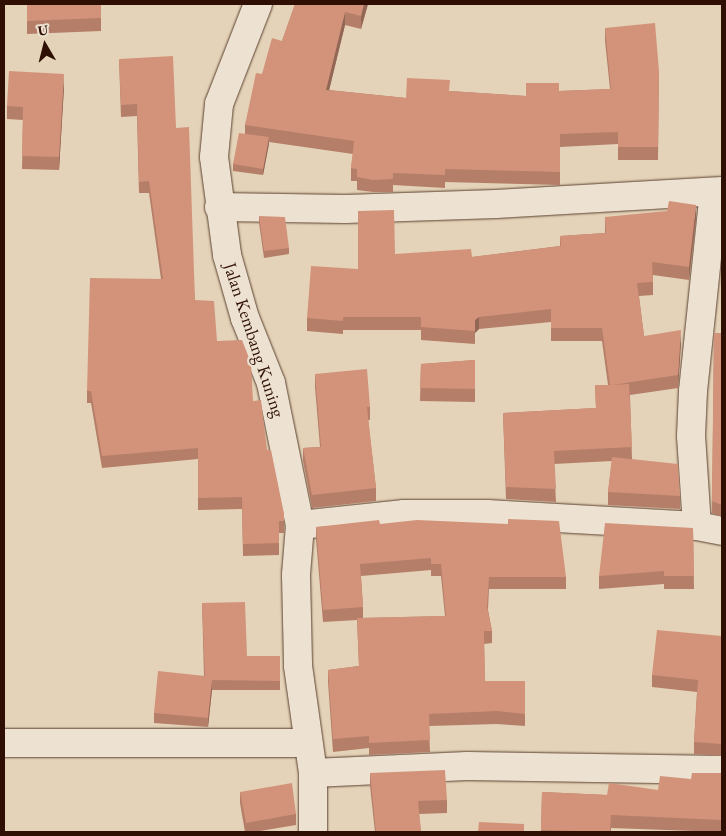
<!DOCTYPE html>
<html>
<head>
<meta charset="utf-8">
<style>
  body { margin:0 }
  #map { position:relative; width:726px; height:836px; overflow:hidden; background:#e4d3b8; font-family:"EB Garamond",serif }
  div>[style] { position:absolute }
  .roads { filter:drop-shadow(0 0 1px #5c4030) drop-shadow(0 0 1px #5c4030) }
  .minor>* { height:28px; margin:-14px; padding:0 14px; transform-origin:14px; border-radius:14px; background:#ede2d1 }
  .wall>* { inset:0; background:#b57e69 }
  .shaded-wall>* { inset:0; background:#936755 }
  .building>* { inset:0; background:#d2937a }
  span { translate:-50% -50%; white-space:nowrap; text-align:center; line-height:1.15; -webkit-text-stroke:4.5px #ede2d1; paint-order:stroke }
  .street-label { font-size:18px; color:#2f0f03 }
  .frame { position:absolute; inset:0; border:5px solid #2f0f03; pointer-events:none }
  .north { position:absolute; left:20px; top:20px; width:50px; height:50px; -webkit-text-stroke:4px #ede2d1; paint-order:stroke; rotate:352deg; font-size:14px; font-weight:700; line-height:20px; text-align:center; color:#2f0f03 }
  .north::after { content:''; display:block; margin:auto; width:18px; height:22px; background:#2f0f03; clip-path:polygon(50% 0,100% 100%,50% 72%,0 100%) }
</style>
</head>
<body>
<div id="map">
  <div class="roads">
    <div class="minor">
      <div style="left:258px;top:4px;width:107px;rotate:111.3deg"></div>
      <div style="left:219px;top:104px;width:53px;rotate:95.4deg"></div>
      <div style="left:214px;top:157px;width:99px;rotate:82.4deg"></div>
      <div style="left:227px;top:255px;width:66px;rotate:74.1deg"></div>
      <div style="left:245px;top:318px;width:70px;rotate:68.2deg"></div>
      <div style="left:271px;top:383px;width:145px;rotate:78.5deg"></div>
      <div style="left:300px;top:525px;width:50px;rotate:94.6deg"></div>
      <div style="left:296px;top:575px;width:91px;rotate:88.7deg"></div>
      <div style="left:298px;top:666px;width:108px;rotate:82deg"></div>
      <div style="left:313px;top:773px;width:59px;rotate:90deg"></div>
      <div style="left:219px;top:207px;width:126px;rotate:0.9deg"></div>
      <div style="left:345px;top:209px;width:151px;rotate:-1.9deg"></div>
      <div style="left:496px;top:204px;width:226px;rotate:-3.3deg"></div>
      <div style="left:300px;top:525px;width:105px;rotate:-6deg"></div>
      <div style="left:404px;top:514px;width:83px"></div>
      <div style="left:487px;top:514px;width:210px;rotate:3.3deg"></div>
      <div style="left:697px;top:526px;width:25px;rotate:11deg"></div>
      <div style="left:697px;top:526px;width:90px;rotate:-93.8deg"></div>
      <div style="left:691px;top:436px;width:45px;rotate:-87.5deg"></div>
      <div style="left:693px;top:391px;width:200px;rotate:-84deg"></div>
      <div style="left:4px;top:743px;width:304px"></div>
      <div style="left:313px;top:773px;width:154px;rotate:-2.6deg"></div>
      <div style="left:467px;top:766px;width:255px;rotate:0.9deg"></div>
    </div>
  </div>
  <div class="wall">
    <div style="clip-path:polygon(27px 4px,101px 4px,101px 31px,27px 34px)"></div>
    <div style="clip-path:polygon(295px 4px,368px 4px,361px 29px,345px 25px,329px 90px,406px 98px,450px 91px,526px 96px,559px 91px,610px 89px,605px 41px,605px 28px,659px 71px,658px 160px,618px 160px,618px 144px,560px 147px,560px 185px,445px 182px,445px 188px,393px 185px,393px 192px,373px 192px,357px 190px,357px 181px,351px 181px,351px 168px,353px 154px,269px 142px,263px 175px,233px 171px,233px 164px,245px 134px,245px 125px,262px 74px,282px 41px)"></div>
    <div style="clip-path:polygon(119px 59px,176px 128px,195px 300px,217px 341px,253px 401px,284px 514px,284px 533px,279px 533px,279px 555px,243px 556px,242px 509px,198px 510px,198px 459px,102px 468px,91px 403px,87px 403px,87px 391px,161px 279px,149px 193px,139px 193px,137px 116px,121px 117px)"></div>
    <div style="clip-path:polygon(64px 87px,59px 170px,22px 169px,23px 120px,7px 119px,7px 106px)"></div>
    <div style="clip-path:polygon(259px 216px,289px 248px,289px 254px,264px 258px,259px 223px)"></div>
    <div style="clip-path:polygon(605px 217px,696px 218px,689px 280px,653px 275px,653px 295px,639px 296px,644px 336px,681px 343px,678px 388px,630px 395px,632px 459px,680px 496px,680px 509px,608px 505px,608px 492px,612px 461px,554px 464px,556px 502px,506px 499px,503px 413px,596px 408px,595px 385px,608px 385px,602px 341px,551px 341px,551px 322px,479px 329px,475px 333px,475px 344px,421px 340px,421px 330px,343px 330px,343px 334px,307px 331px,307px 318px,358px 269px,395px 254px,472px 257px,560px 246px,560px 236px,605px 233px)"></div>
    <div style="clip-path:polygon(722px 250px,722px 272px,721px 272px,721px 259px)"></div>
    <div style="clip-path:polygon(714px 333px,722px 333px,722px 517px,712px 513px)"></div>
    <div style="clip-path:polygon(475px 360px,475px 402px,420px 401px,421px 364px)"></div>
    <div style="clip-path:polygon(315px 374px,370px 407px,370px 420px,368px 420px,376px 488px,376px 501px,312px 508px,303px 461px,303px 448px,320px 447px,315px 387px)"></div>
    <div style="clip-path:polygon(evenodd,380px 524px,566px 577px,566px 589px,489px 589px,488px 610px,492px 631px,492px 643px,484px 644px,485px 681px,525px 681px,525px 726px,497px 724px,429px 726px,430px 752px,369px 755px,369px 748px,333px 752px,328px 682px,328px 670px,359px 666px,357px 620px,323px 622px,316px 539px,316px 527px,380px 524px,431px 570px,431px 576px,441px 576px,445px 616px,363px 618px,363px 607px,361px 576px,431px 570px)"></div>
    <div style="clip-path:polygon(693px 528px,694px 589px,664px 589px,664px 584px,599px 589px,599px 576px)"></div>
    <div style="clip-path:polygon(202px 603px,247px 656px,280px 656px,280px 690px,212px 690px,208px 727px,154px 723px,154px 713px,204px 676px)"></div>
    <div style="clip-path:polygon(722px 636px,722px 756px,694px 754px,694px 742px,697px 692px,652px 687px,652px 675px)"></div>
    <div style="clip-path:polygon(370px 773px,447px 800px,447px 813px,419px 814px,421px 832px,375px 832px,370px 786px)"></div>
    <div style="clip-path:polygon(722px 773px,722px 832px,611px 828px,611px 832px,541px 832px,542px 792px,607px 795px,658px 790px,691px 779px)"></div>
    <div style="clip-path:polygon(240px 792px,296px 814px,296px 825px,254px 832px,245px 832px,240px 803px)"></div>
  </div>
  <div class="shaded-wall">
    <div style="clip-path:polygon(364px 4px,368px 4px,361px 29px,361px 16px)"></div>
    <div style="clip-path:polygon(345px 12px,345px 25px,326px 103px,326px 90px)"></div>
    <div style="clip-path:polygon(64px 74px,64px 87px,59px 170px,59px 157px)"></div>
    <div style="clip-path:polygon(269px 137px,269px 144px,263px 175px,263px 169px)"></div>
    <div style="clip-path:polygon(696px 205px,696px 218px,689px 280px,689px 267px)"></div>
    <div style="clip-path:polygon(479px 317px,479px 329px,475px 333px,475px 320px)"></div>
    <div style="clip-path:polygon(681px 330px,681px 343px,678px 388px,678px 375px)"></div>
    <div style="clip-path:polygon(212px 680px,212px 690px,208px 727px,208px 718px)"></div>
  </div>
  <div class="building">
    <div style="clip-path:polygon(27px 4px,101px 4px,101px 18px,27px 21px)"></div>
    <div style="clip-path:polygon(295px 4px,364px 4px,361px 16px,345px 12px,326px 90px,406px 98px,407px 78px,450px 80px,449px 91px,526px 96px,526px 83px,559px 83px,559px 91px,611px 89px,605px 28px,655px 23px,659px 71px,658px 147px,618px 147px,618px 132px,560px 134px,560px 172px,445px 169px,445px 175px,393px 173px,393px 179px,373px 180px,357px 177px,357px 169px,351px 168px,354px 141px,245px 125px,256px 73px,262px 74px,272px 38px,282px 41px)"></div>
    <div style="clip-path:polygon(173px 56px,176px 128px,189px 127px,195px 300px,214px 301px,217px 341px,242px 340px,251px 363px,253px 401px,261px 400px,267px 450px,271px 450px,284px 514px,284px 521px,279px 521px,279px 543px,243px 544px,242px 497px,198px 498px,198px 448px,102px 456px,91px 391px,87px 391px,90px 278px,163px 279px,149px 181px,139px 182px,137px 104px,121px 105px,119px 59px)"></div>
    <div style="clip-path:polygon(9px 71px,64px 74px,59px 157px,22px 156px,23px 107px,7px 106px)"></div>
    <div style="clip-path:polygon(239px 133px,269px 137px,263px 169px,233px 164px)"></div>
    <div style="clip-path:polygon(669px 201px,696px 205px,689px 267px,652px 262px,653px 282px,637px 283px,644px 336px,681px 330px,678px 375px,612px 385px,629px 384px,632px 447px,554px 451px,556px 489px,506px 487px,503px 413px,596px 408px,595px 385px,610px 385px,602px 328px,551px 328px,551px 309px,479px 317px,475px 320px,475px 331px,421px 327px,421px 317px,343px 317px,343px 321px,307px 318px,311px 266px,358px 269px,358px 211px,394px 210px,395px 254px,471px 249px,472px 257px,561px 246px,560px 236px,606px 233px,605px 217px,667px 211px)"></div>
    <div style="clip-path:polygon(259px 216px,285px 217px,289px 248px,264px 251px)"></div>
    <div style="clip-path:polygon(714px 333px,722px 333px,722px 505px,712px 501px)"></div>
    <div style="clip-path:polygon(475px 360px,475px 389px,420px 388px,421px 364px)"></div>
    <div style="clip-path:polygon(367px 369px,370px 407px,367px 407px,376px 488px,312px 495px,303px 448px,321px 447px,315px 374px)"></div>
    <div style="clip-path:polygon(612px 457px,678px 464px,680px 496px,608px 492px)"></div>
    <div style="clip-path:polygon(508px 519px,559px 521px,566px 577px,489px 577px,487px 607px,492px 631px,484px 631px,485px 681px,525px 681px,525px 714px,497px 711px,429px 714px,430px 740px,369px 743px,369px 736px,333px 739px,328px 670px,359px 666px,357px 618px,446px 616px,441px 564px,431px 564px,431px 558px,360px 564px,363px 607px,323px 610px,316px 527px,379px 520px,380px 524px,417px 520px,508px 524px)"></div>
    <div style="clip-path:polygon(605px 523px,693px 528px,694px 576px,664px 576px,664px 571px,599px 576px)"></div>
    <div style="clip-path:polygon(245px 602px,247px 656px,280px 656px,280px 681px,212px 680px,208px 718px,154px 713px,158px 671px,205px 676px,202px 603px)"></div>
    <div style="clip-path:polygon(657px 630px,722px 636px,722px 744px,694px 742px,698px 680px,652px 675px)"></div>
    <div style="clip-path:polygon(445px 770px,447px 800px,418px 801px,421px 832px,376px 832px,370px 773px)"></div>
    <div style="clip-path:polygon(692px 773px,722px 773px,722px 820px,611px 815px,610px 832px,541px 830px,542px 792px,607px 795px,609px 783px,658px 790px,660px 776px,691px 779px)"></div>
    <div style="clip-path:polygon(292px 783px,296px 814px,246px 823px,240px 792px)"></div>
    <div style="clip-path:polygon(479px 822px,524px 824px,524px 832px,478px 832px)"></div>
  </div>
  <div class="street-label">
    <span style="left:254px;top:340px;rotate:72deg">Jalan Kembang Kuning</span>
  </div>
  <div class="frame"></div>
  <div class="north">U</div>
</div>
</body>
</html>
